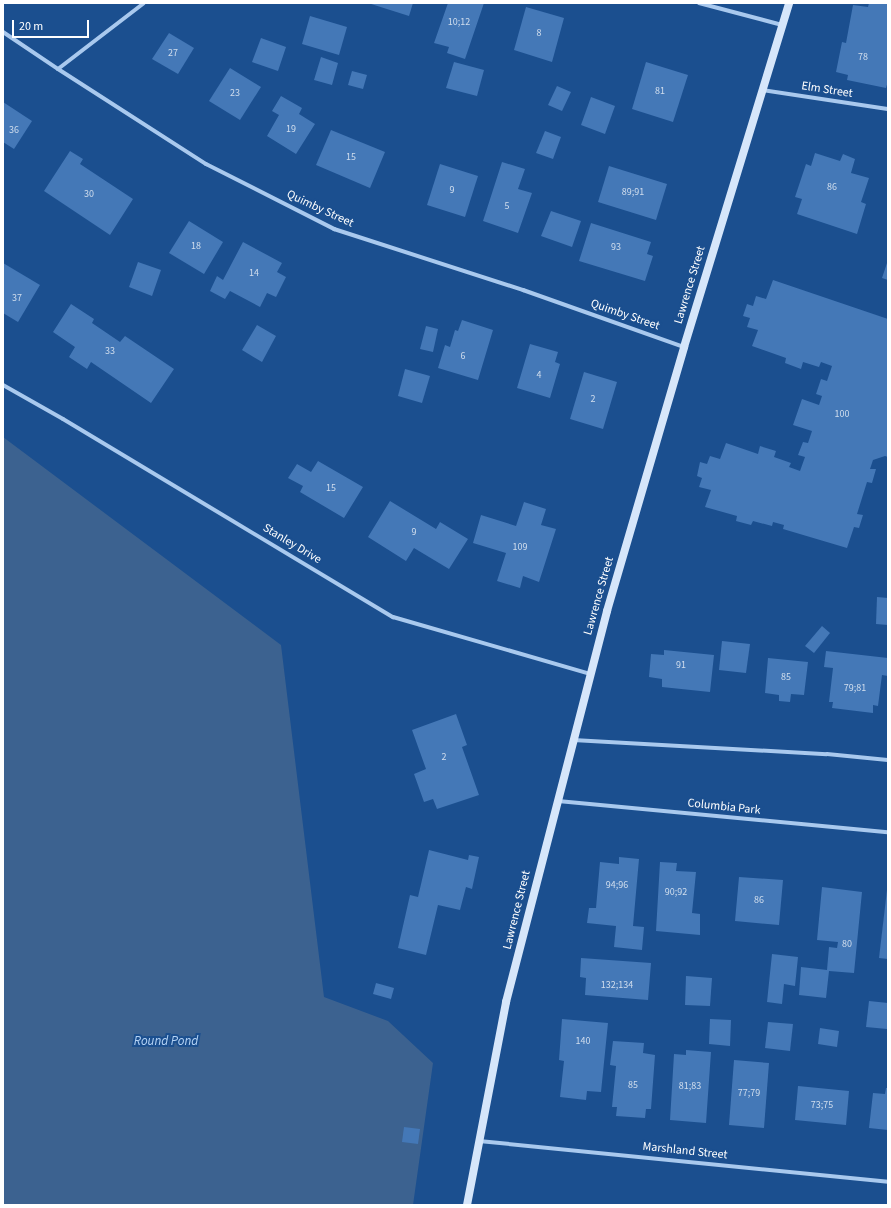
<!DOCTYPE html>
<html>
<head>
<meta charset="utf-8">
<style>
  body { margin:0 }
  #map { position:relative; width:891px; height:1208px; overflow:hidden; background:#1b4f8f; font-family:"Source Sans 3",sans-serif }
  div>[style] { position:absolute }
  .water>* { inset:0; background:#3c6290 }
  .building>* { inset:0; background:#4478b7 }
  .street>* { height:4px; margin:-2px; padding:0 2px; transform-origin:2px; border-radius:2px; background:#a9c9ee }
  .secondary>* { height:8px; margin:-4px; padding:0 4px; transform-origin:4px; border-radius:4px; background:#d6e6fa }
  span { translate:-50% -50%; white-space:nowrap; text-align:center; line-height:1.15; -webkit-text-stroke:4px #1b4f8f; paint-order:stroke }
  .number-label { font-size:10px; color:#d0dded }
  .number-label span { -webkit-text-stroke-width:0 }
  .street-label { font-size:12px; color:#fff }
  .water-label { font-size:13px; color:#b5d3f5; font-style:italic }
  .frame { position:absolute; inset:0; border:4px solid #fff; pointer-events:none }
  .scale { position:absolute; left:12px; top:20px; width:77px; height:18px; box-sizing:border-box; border:2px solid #fff; border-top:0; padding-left:5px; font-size:12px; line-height:14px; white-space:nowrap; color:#fff; -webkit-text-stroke:3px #1b4f8f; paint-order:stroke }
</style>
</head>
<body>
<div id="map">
  <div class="water">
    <div style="clip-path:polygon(3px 437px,281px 645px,324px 997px,388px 1021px,433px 1063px,413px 1205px,3px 1205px)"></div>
  </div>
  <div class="building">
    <div style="clip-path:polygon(368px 3px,413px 3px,409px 16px)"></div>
    <div style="clip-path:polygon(448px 3px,484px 3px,465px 59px,447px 53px,449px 47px,434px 43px)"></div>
    <div style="clip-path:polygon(869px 3px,888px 3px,888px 81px,886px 88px,847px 80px,848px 75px,836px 72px,842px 42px,846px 43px,853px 5px,868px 7px)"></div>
    <div style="clip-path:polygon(526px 7px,564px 18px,552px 62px,514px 50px)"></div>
    <div style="clip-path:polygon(310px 16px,347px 27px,339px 55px,302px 44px)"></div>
    <div style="clip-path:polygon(169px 33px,194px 48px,178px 74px,152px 59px)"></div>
    <div style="clip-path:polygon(261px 38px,286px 47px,278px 71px,252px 62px)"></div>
    <div style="clip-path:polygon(321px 57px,338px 63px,332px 85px,314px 80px)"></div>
    <div style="clip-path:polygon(454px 62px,484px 70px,477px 96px,446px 88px)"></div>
    <div style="clip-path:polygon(646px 62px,688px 75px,673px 122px,632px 109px)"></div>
    <div style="clip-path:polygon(230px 68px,261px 87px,240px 120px,209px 101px)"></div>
    <div style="clip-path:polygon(352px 71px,367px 75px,363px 89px,348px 85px)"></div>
    <div style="clip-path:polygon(557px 86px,571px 92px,562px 111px,548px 105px)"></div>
    <div style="clip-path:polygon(281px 96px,302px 108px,299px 114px,315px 124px,296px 154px,267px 136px,279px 115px,272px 111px)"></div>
    <div style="clip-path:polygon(591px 97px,615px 106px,605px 134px,581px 125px)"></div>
    <div style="clip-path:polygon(3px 102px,32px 121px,14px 149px,3px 142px)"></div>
    <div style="clip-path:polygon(331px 130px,385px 152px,370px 188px,316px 165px)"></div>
    <div style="clip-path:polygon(545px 131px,561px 137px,553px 159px,536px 153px)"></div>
    <div style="clip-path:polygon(70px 151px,83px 159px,80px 164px,133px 199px,110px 235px,44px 191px)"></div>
    <div style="clip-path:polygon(815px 153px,840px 161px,843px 154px,855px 159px,851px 173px,869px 178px,861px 202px,866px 204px,857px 234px,797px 214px,802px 199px,795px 197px,806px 164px,811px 166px)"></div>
    <div style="clip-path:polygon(502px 162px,525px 169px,518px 189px,532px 193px,518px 233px,483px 221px)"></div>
    <div style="clip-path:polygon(440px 164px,478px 176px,465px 217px,427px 205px)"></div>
    <div style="clip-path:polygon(609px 166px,667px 184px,656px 220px,598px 202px)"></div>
    <div style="clip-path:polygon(551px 211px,581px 221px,572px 247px,541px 236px)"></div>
    <div style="clip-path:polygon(189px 221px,223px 242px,204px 274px,169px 253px)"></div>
    <div style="clip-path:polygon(591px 223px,651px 242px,647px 254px,653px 256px,645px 281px,579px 261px)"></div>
    <div style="clip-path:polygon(243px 242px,282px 263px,277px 272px,286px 277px,276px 297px,267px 293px,260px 307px,230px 291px,225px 299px,210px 291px,217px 276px,223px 280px)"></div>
    <div style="clip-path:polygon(888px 260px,888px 280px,882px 278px)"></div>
    <div style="clip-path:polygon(138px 262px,161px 270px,152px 296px,129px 287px)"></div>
    <div style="clip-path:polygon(3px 263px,40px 285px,18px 322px,3px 313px)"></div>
    <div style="clip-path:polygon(773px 280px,888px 319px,888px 457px,885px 456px,873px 460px,870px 469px,876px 469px,872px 483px,867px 482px,857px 514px,863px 515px,859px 528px,854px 527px,847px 548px,783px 529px,784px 525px,773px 522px,772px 526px,753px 521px,751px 525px,736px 521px,737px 516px,705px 507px,711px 490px,699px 487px,702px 478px,697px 476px,700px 462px,707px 464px,710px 456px,720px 459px,726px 443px,758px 454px,760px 446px,776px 451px,774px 457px,791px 463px,789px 467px,800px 471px,805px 457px,798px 455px,803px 442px,808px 443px,812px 431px,793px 425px,802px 399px,819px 405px,822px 396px,816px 394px,821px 379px,827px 381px,832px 366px,821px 362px,819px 367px,803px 362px,801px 369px,785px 363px,786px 358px,752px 346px,758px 330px,747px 327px,750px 318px,743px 316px,747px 304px,753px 306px,756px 296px,766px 299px)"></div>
    <div style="clip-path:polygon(71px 304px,94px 319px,92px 323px,120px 342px,125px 336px,174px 369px,151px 403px,91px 362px,87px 369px,69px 357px,75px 347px,53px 332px)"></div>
    <div style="clip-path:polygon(462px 320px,493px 330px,478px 380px,438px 368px,445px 345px,450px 347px,455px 330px,458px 331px)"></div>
    <div style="clip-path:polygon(257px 325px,276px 336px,262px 362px,242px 350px)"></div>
    <div style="clip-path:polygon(426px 326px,438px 329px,433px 352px,420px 349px)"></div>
    <div style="clip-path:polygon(530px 344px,558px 352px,555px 362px,560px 364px,550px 398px,517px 388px)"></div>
    <div style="clip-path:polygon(405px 369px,430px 376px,422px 403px,398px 396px)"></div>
    <div style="clip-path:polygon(584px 372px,617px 382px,603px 429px,570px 419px)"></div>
    <div style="clip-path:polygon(318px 461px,363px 487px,344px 518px,300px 492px,303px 486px,288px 478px,297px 464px,311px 472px)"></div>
    <div style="clip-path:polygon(390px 501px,436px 529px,440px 522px,468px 539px,449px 569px,414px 548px,406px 561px,368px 537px)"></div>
    <div style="clip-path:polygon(524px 502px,546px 509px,541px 525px,556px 529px,539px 582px,523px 576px,520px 588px,497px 581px,506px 553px,473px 543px,481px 515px,516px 526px)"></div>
    <div style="clip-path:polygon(877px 597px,888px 598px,888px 625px,876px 624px)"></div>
    <div style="clip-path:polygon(822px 626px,830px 633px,814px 653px,805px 646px)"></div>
    <div style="clip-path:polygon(722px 641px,750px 644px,746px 673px,719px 670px)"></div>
    <div style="clip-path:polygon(664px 650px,714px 655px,710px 692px,662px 687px,662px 679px,649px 677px,651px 654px,664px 655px)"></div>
    <div style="clip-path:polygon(826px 651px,888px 658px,888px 676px,882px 675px,878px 706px,873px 705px,873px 713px,832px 708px,833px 702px,829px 702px,833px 668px,824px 667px)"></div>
    <div style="clip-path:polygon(768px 658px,808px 662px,804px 695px,791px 694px,790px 702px,779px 701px,779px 695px,765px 693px)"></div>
    <div style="clip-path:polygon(456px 714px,467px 745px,462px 747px,479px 795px,437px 809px,433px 799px,424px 802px,414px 774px,426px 769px,412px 730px)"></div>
    <div style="clip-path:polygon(429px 850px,468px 860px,469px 855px,479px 857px,472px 889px,466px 887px,460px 910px,438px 905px,426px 955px,398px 948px,410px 895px,418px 897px)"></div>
    <div style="clip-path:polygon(619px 857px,639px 859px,633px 926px,644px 927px,642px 950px,614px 947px,616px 926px,587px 923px,589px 908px,596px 908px,600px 862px,619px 864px)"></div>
    <div style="clip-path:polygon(660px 862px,677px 863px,676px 871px,696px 872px,692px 913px,700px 914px,700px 935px,656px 931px)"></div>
    <div style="clip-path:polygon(739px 877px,783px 880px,779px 925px,735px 921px)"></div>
    <div style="clip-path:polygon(822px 887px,862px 892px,854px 973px,829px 971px,826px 998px,799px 995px,801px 967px,827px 970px,829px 947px,837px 948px,838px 942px,817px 940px)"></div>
    <div style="clip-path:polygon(887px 890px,888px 890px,888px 959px,879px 958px)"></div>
    <div style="clip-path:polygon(772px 954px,798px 957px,795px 986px,784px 984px,782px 1004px,767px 1002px)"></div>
    <div style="clip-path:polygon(581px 958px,651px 963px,648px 1000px,585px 995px,586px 978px,580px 977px)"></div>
    <div style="clip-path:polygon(686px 976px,712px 978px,710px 1006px,685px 1005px)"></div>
    <div style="clip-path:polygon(376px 983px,394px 988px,391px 999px,373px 994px)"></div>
    <div style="clip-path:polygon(869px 1001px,888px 1003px,887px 1029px,866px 1027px)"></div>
    <div style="clip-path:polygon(562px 1019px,608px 1023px,601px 1092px,587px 1091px,586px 1100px,560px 1097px,564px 1061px,559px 1060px)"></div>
    <div style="clip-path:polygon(710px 1019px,731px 1020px,730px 1046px,709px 1044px)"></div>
    <div style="clip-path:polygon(768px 1022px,793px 1024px,790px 1051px,765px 1048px)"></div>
    <div style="clip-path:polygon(820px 1028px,839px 1031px,837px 1047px,818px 1044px)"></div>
    <div style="clip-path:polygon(613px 1041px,644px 1043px,643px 1053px,655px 1055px,651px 1109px,646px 1109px,645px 1118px,616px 1116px,617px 1107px,612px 1107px,616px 1066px,610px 1065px)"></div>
    <div style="clip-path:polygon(686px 1050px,711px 1052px,706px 1123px,670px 1120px,674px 1054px,686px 1055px)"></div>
    <div style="clip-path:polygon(734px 1060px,769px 1063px,764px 1128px,729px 1125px)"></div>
    <div style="clip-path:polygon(798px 1086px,849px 1091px,846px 1125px,795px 1120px)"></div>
    <div style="clip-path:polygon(886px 1088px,888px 1088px,888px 1130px,869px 1128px,873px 1093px,885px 1094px)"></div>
    <div style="clip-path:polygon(404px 1127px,420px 1129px,418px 1144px,402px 1142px)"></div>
  </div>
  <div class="street">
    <div style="left:699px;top:3px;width:86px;rotate:14.8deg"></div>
    <div style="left:3px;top:32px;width:66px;rotate:33.9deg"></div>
    <div style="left:58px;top:69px;width:176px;rotate:32.7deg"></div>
    <div style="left:206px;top:164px;width:144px;rotate:26.9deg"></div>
    <div style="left:334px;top:229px;width:199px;rotate:17.9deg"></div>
    <div style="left:523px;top:290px;width:171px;rotate:19.5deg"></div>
    <div style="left:58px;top:69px;width:108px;rotate:-37.5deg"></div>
    <div style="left:762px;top:90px;width:127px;rotate:8.6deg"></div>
    <div style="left:3px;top:385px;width:69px;rotate:29.5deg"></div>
    <div style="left:63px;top:419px;width:385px;rotate:31deg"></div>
    <div style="left:393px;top:617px;width:205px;rotate:16.1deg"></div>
    <div style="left:573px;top:740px;width:254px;rotate:3.2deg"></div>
    <div style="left:827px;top:754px;width:61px;rotate:5.6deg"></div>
    <div style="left:558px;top:801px;width:331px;rotate:5.4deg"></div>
    <div style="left:479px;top:1141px;width:411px;rotate:5.7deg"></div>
  </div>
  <div class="secondary">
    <div style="left:467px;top:1205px;width:207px;rotate:-79.1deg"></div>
    <div style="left:506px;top:1002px;width:404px;rotate:-75.5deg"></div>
    <div style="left:607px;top:611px;width:275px;rotate:-73.7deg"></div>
    <div style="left:684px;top:347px;width:360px;rotate:-73deg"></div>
  </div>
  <div class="number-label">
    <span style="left:459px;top:23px">10;12</span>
    <span style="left:539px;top:34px">8</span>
    <span style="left:173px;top:54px">27</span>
    <span style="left:863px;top:58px">78</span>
    <span style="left:660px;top:92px">81</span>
    <span style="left:235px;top:94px">23</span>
    <span style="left:291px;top:130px">19</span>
    <span style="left:14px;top:131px">36</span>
    <span style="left:351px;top:158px">15</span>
    <span style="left:832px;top:188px">86</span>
    <span style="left:452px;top:191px">9</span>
    <span style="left:633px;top:193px">89;91</span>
    <span style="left:89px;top:195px">30</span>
    <span style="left:507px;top:207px">5</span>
    <span style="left:196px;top:247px">18</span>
    <span style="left:616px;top:248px">93</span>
    <span style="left:254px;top:274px">14</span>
    <span style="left:17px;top:299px">37</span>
    <span style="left:110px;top:352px">33</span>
    <span style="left:463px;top:357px">6</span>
    <span style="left:539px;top:376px">4</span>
    <span style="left:593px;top:400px">2</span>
    <span style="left:842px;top:415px">100</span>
    <span style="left:331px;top:489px">15</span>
    <span style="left:414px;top:533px">9</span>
    <span style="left:520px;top:548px">109</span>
    <span style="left:681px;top:666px">91</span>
    <span style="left:786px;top:678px">85</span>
    <span style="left:855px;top:689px">79;81</span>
    <span style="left:444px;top:758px">2</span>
    <span style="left:617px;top:886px">94;96</span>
    <span style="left:676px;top:893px">90;92</span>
    <span style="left:759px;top:901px">86</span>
    <span style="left:847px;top:945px">80</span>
    <span style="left:617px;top:986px">132;134</span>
    <span style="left:583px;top:1042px">140</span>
    <span style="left:633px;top:1086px">85</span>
    <span style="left:690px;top:1087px">81;83</span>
    <span style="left:749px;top:1094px">77;79</span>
    <span style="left:822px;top:1106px">73;75</span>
  </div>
  <div class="street-label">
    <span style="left:827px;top:90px;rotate:9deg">Elm Street</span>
    <span style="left:320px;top:209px;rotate:25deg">Quimby Street</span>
    <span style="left:690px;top:285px;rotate:-73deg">Lawrence Street</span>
    <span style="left:625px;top:315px;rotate:19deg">Quimby Street</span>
    <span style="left:292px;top:544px;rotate:31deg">Stanley Drive</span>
    <span style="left:599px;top:596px;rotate:-74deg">Lawrence Street</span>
    <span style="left:724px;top:807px;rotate:6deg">Columbia Park</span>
    <span style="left:517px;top:910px;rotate:-76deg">Lawrence Street</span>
    <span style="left:685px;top:1151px;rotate:6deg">Marshland Street</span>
  </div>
  <div class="water-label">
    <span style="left:166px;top:1041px">Round Pond</span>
  </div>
  <div class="frame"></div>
  <div class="scale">20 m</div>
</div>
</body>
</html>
